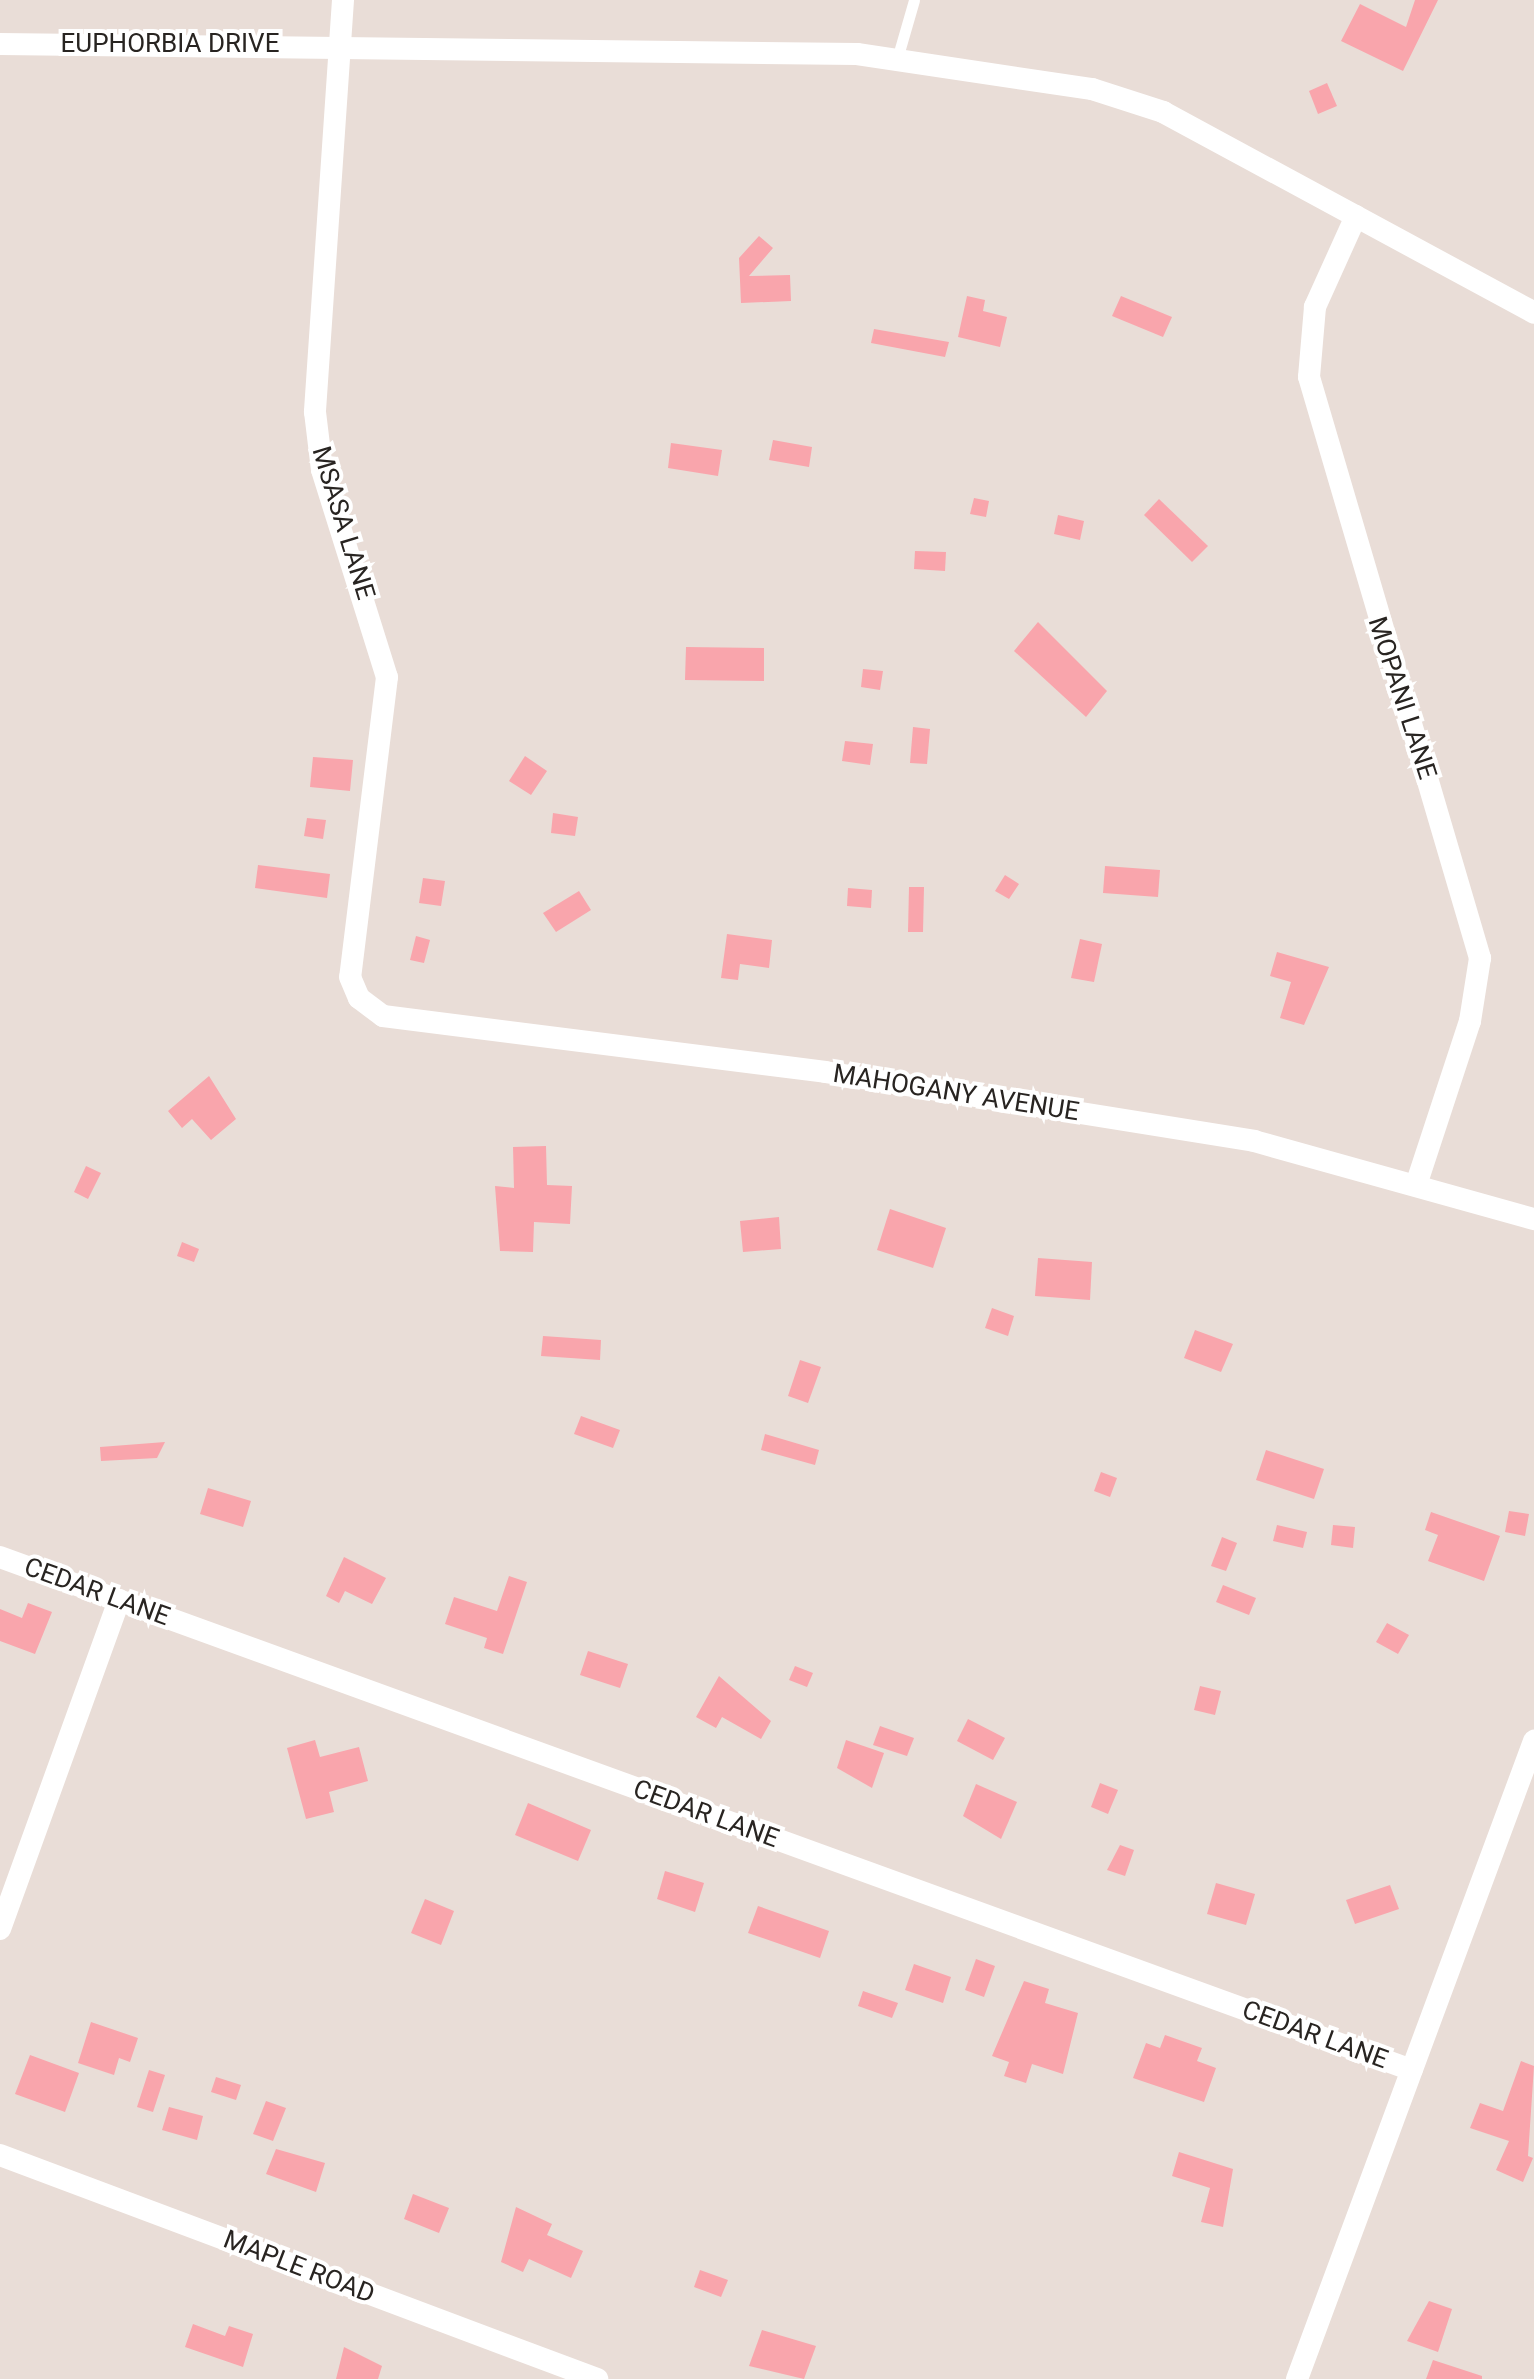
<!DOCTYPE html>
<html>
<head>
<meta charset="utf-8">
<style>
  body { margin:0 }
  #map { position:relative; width:1534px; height:2379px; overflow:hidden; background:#e9ddd7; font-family:Roboto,sans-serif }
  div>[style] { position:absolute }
  .building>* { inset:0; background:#f9a5ac }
  .service>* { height:11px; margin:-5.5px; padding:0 5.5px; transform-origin:5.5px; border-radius:5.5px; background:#fff }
  .minor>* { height:22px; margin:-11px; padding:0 11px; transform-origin:11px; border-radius:11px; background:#fff }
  span { translate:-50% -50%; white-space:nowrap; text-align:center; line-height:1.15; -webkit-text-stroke:8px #fff; paint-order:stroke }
  .street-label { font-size:26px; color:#282421 }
</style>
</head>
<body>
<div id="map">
  <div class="building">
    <div style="clip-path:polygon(1415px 0,1438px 0,1403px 71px,1341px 41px,1360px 4px,1406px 27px)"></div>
    <div style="clip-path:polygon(1327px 83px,1337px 106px,1318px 114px,1309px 91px)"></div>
    <div style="clip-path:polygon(759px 236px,773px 248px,749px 276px,790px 275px,791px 301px,741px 303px,739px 258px)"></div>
    <div style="clip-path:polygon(967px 296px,985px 300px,983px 311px,1007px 317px,1000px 347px,958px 337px)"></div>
    <div style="clip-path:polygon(1121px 296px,1172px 317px,1163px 337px,1112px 316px)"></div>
    <div style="clip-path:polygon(874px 329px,949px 342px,945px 357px,871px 343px)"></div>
    <div style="clip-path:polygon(773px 440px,812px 447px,809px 467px,769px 460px)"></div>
    <div style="clip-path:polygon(671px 443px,722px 450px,718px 476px,668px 468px)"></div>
    <div style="clip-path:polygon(974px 498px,989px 501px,986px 517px,970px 514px)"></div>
    <div style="clip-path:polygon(1159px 499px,1208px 546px,1192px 562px,1144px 515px)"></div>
    <div style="clip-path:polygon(1058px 515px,1084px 521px,1080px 540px,1054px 534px)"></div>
    <div style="clip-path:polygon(915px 551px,946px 552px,945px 571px,914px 569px)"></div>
    <div style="clip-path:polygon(1038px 622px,1107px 691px,1086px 717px,1014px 651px)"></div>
    <div style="clip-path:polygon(686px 647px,764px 648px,764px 681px,685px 680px)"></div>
    <div style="clip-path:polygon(863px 669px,883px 671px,880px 690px,861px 687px)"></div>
    <div style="clip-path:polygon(913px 727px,930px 729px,927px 764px,910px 763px)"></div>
    <div style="clip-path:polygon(845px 741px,873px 744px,870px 765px,842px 761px)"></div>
    <div style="clip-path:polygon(525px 756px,547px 771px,531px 795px,509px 781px)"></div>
    <div style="clip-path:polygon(313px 757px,353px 760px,350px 791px,310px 787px)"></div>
    <div style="clip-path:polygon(553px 813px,578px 817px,575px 836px,551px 833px)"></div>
    <div style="clip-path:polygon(307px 818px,326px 820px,323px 839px,304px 836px)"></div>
    <div style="clip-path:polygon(258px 865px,330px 874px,327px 898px,255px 888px)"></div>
    <div style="clip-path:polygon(1105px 866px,1160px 870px,1158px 897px,1103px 893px)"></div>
    <div style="clip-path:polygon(1005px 875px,1019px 884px,1009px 899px,995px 891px)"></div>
    <div style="clip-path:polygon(423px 878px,445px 881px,441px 906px,419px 903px)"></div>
    <div style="clip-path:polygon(909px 887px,924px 887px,923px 932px,908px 932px)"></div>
    <div style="clip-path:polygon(848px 888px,872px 890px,871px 908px,847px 906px)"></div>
    <div style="clip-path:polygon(579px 891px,591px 910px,556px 932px,543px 913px)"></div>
    <div style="clip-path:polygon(727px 934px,772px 940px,769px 968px,740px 964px,738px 980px,721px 978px)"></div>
    <div style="clip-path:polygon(416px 936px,430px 940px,424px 963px,410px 960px)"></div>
    <div style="clip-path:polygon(1080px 939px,1102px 944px,1094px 982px,1071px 978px)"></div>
    <div style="clip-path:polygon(1277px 952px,1329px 967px,1304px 1025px,1280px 1018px,1291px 982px,1270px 976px)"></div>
    <div style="clip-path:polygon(209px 1076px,236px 1119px,211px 1140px,192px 1119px,182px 1128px,168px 1111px)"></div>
    <div style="clip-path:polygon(546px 1146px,547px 1185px,572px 1186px,570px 1224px,534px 1222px,533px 1252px,500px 1251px,495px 1186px,514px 1188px,513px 1147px)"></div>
    <div style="clip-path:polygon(86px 1166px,101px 1173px,88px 1199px,74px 1192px)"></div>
    <div style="clip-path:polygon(890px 1209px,946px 1228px,933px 1268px,877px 1250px)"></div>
    <div style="clip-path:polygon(779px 1217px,781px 1249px,743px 1252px,740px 1221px)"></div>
    <div style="clip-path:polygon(182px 1242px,199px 1249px,194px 1262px,177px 1256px)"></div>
    <div style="clip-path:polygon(1038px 1258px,1092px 1262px,1090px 1300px,1035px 1296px)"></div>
    <div style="clip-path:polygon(992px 1308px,1014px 1316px,1008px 1336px,985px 1328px)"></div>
    <div style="clip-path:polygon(1195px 1330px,1233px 1344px,1221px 1372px,1184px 1358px)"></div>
    <div style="clip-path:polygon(543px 1336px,601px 1340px,600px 1360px,541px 1356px)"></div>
    <div style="clip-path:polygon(800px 1360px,821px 1367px,808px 1403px,788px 1396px)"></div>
    <div style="clip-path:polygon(581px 1416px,620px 1430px,613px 1448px,574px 1434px)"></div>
    <div style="clip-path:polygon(765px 1434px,819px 1450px,815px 1465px,761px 1450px)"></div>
    <div style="clip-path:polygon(165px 1442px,157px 1458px,101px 1461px,100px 1447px)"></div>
    <div style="clip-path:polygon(1266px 1450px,1324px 1469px,1314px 1499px,1256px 1480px)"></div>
    <div style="clip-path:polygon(1101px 1472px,1117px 1478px,1110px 1497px,1094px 1491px)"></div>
    <div style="clip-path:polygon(208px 1488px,251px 1501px,243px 1527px,200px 1514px)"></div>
    <div style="clip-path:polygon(1509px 1511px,1529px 1514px,1525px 1536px,1505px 1532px)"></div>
    <div style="clip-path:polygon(1431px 1512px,1500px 1536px,1484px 1581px,1428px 1561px,1438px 1535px,1425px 1530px)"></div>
    <div style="clip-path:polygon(1277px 1525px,1307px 1532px,1303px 1548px,1273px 1541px)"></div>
    <div style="clip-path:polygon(1333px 1525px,1355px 1527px,1353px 1548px,1331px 1545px)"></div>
    <div style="clip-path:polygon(1222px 1537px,1237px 1543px,1226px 1571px,1211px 1566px)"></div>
    <div style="clip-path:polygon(344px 1557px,386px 1578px,372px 1604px,345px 1591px,339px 1603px,326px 1596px)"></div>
    <div style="clip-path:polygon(509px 1576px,527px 1582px,503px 1654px,484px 1648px,487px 1638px,445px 1624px,454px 1597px,497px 1611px)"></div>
    <div style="clip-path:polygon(1223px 1585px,1256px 1598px,1249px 1615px,1216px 1602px)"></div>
    <div style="clip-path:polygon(28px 1603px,52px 1612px,35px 1654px,0 1641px,0 1609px,22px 1618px)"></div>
    <div style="clip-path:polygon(1387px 1623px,1409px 1635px,1398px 1654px,1376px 1642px)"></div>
    <div style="clip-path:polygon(588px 1651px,628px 1664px,620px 1688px,580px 1675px)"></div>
    <div style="clip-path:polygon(795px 1666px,813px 1673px,807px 1687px,789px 1680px)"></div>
    <div style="clip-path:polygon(719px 1676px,771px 1721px,761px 1739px,722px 1717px,716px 1728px,696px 1717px)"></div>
    <div style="clip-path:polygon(1200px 1686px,1221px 1691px,1215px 1715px,1194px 1710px)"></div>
    <div style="clip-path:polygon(968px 1719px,1005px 1738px,993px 1760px,957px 1741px)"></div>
    <div style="clip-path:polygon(880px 1726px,914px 1738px,907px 1756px,873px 1745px)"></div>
    <div style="clip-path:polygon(315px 1740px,320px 1757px,359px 1747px,368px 1781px,329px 1792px,334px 1812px,306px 1819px,287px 1748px)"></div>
    <div style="clip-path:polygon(846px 1740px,884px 1753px,872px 1788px,837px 1768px)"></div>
    <div style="clip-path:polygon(1100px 1783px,1118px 1790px,1108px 1814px,1091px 1807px)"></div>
    <div style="clip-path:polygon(976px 1784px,1017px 1802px,1001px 1839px,963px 1816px)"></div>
    <div style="clip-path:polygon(528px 1803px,591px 1830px,578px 1861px,515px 1835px)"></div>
    <div style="clip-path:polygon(1120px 1845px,1134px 1850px,1125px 1876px,1107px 1870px)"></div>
    <div style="clip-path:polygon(665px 1871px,704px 1883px,695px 1912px,657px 1899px)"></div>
    <div style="clip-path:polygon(1216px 1883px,1255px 1894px,1246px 1925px,1207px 1914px)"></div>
    <div style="clip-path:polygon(1390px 1885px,1399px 1909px,1355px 1924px,1346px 1900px)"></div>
    <div style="clip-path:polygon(425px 1899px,454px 1911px,441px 1945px,411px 1933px)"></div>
    <div style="clip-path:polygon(758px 1906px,829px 1931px,820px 1958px,748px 1933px)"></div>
    <div style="clip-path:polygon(976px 1959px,995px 1966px,984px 1997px,965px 1990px)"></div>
    <div style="clip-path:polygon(914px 1964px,951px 1977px,943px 2003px,905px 1990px)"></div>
    <div style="clip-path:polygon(1024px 1981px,1049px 1989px,1045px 2003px,1078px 2013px,1063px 2074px,1032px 2064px,1026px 2083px,1004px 2076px,1009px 2062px,992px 2056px)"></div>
    <div style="clip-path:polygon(863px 1991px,898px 2003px,892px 2018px,858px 2006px)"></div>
    <div style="clip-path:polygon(91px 2022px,138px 2038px,130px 2062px,119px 2058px,114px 2075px,78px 2063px)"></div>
    <div style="clip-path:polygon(1165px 2035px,1202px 2048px,1197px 2061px,1216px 2068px,1204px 2102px,1133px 2078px,1146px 2043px,1160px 2048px)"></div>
    <div style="clip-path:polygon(30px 2055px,79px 2073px,65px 2112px,15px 2094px)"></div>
    <div style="clip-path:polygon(1521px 2061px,1534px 2066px,1528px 2156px,1533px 2158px,1523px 2182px,1496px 2170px,1509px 2141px,1470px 2128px,1480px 2103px,1503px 2111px)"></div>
    <div style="clip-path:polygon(149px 2070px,165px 2075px,153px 2112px,137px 2107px)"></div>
    <div style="clip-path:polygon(216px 2077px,241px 2085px,236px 2100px,211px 2092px)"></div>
    <div style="clip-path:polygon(266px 2101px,286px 2108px,273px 2141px,253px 2134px)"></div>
    <div style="clip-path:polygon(169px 2107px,203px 2116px,197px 2140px,162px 2130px)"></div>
    <div style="clip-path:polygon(276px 2149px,325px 2163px,316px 2192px,266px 2174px)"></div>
    <div style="clip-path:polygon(1179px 2152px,1233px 2169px,1223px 2227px,1201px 2222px,1210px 2188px,1172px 2176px)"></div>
    <div style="clip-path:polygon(413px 2194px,449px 2208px,439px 2233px,404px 2219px)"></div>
    <div style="clip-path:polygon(516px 2207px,552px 2224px,547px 2235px,583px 2251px,571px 2278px,529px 2259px,523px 2272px,501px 2262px)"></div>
    <div style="clip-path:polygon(700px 2270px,728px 2280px,721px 2297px,694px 2287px)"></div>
    <div style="clip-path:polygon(1429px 2301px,1452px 2309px,1438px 2352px,1407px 2341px)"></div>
    <div style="clip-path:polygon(193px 2324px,225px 2336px,229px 2326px,253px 2334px,243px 2367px,185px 2347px)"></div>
    <div style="clip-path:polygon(762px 2330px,816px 2346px,804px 2379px,749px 2366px)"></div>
    <div style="clip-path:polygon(344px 2347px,382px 2366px,378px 2379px,336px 2379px)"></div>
    <div style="clip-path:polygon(1433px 2360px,1482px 2376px,1482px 2379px,1426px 2379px)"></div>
  </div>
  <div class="service">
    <div style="left:897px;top:59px;width:61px;rotate:-73.9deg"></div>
  </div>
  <div class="minor">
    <div style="left:343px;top:0;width:413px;rotate:93.9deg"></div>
    <div style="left:315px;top:412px;width:58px;rotate:83.1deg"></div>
    <div style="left:322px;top:470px;width:217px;rotate:72.6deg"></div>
    <div style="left:387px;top:677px;width:302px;rotate:97deg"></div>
    <div style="left:350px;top:977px;width:23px;rotate:67deg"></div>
    <div style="left:359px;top:998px;width:30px;rotate:37deg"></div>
    <div style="left:383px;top:1016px;width:446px;rotate:7.2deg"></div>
    <div style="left:825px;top:1072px;width:435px;rotate:9.1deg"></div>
    <div style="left:1254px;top:1141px;width:291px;rotate:15.6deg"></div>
    <div style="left:0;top:44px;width:857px;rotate:0.67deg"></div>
    <div style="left:857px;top:54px;width:238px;rotate:8.5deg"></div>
    <div style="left:1092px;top:89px;width:75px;rotate:17.9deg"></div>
    <div style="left:1163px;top:112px;width:422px;rotate:28.4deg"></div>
    <div style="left:1356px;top:216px;width:100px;rotate:114.3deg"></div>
    <div style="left:1315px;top:307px;width:70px;rotate:94.9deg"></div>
    <div style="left:1309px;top:377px;width:606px;rotate:73.6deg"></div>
    <div style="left:1480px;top:958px;width:64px;rotate:99deg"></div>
    <div style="left:1470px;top:1021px;width:169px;rotate:108.2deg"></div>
    <div style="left:0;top:1557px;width:1502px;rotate:19.97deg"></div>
    <div style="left:0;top:1929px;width:350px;rotate:-70.1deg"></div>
    <div style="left:0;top:2155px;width:638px;rotate:20.57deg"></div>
    <div style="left:1297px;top:2379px;width:681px;rotate:-69.62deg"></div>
  </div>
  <div class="street-label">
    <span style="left:170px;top:44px">EUPHORBIA DRIVE</span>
    <span style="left:343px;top:523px;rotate:73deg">MSASA LANE</span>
    <span style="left:1402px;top:698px;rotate:72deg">MOPANI LANE</span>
    <span style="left:956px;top:1093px;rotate:9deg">MAHOGANY AVENUE</span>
    <span style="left:97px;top:1592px;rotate:20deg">CEDAR LANE</span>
    <span style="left:706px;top:1814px;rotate:20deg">CEDAR LANE</span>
    <span style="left:1315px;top:2035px;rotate:20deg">CEDAR LANE</span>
    <span style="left:299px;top:2267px;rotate:21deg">MAPLE ROAD</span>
  </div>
</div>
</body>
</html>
